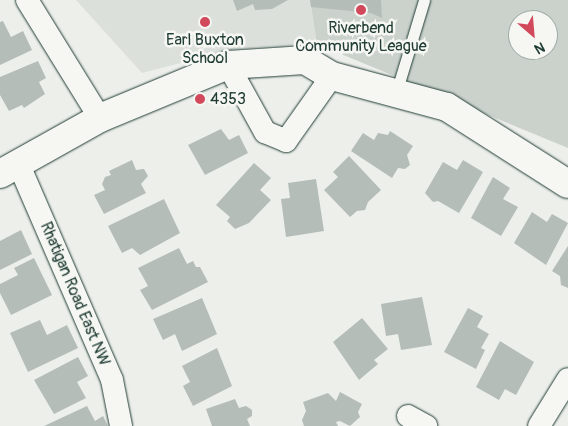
<!DOCTYPE html>
<html>
<head>
<meta charset="utf-8">
<style>
  body { margin:0 }
  #map { position:relative; width:568px; height:426px; overflow:hidden; background:#edefea; font-family:Pangolin,sans-serif }
  div>[style] { position:absolute }
  .built>* { inset:0; background:#dce0db }
  .green>* { inset:0; background:#cbd2cc }
  .building>* { inset:0; background:#b4bdb8 }
  .roads { filter:drop-shadow(0 0 1px #1f3d34) drop-shadow(0 0 1px #1f3d34) }
  .service>* { height:11px; margin:-5.5px; padding:0 5.5px; transform-origin:5.5px; border-radius:5.5px; background:#f6f6f2 }
  .minor>* { height:22px; margin:-11px; padding:0 11px; transform-origin:11px; border-radius:11px; background:#f6f6f2 }
  .tertiary>* { height:28px; margin:-14px; padding:0 14px; transform-origin:14px; border-radius:14px; background:#f6f6f2 }
  .dots>* { width:14px; height:14px; translate:-50% -50%; box-sizing:border-box; border:2px solid #f6f6f2; border-radius:50% }
  span { translate:-50% -50%; white-space:nowrap; text-align:center; line-height:1.15; -webkit-text-stroke:5px #f6f6f2; paint-order:stroke }
  .poi-label { font-size:16px; color:#1f3d34 }
  .left { translate:0 -50%; text-align:left }
  .street-label { font-size:16px; color:#1f3d34 }
  .north { position:absolute; left:508px; top:10px; width:50px; height:50px; box-sizing:border-box; background:#f6f6f2; border:1px solid #a0aca6; border-radius:50%; rotate:153deg; font-size:14px; font-weight:700; line-height:20px; text-align:center; color:#1f3d34 }
  .north::after { content:''; display:block; margin:auto; width:18px; height:22px; background:#d1495b; clip-path:polygon(50% 0,100% 100%,50% 72%,0 100%) }
</style>
</head>
<body>
<div id="map">
  <div class="built">
    <div style="clip-path:polygon(76px 0,310px 0,317px 44px,235px 49px,142px 73px)"></div>
  </div>
  <div class="green">
    <div style="clip-path:polygon(evenodd,310px 0,568px 0,568px 148px,317px 44px,310px 0,518px 20px,548px 20px,548px 50px,518px 50px,518px 20px)"></div>
  </div>
  <div class="building">
    <div style="clip-path:polygon(233px 0,288px 0,272px 9px,255px 10px,253px 4px,237px 11px)"></div>
    <div style="clip-path:polygon(310px 0,381px 0,382px 18px,371px 13px,311px 7px)"></div>
    <div style="clip-path:polygon(3px 21px,11px 37px,23px 31px,32px 50px,0 65px,0 22px)"></div>
    <div style="clip-path:polygon(38px 61px,46px 78px,39px 82px,45px 94px,24px 108px,22px 105px,9px 111px,0 95px,0 77px)"></div>
    <div style="clip-path:polygon(221px 129px,229px 140px,239px 135px,248px 153px,205px 175px,188px 145px)"></div>
    <div style="clip-path:polygon(390px 131px,413px 146px,407px 155px,410px 165px,405px 169px,398px 168px,392px 178px,351px 151px,363px 133px,374px 140px,378px 133px,388px 135px)"></div>
    <div style="clip-path:polygon(349px 156px,381px 190px,368px 202px,365px 210px,357px 211px,350px 217px,324px 190px,338px 177px,333px 172px)"></div>
    <div style="clip-path:polygon(132px 160px,136px 170px,144px 169px,148px 176px,141px 184px,146px 193px,104px 214px,94px 195px,105px 190px,102px 184px,105px 177px,111px 175px,109px 171px)"></div>
    <div style="clip-path:polygon(463px 160px,483px 172px,459px 213px,438px 201px,433px 202px,425px 193px,443px 162px,457px 170px)"></div>
    <div style="clip-path:polygon(254px 163px,271px 178px,260px 190px,271px 200px,249px 223px,235px 229px,227px 221px,230px 217px,216px 205px)"></div>
    <div style="clip-path:polygon(493px 177px,510px 188px,503px 199px,518px 207px,501px 236px,471px 218px)"></div>
    <div style="clip-path:polygon(316px 179px,324px 231px,286px 237px,281px 199px,290px 198px,288px 183px)"></div>
    <div style="clip-path:polygon(164px 199px,180px 233px,140px 255px,132px 248px,122px 253px,108px 226px)"></div>
    <div style="clip-path:polygon(532px 212px,547px 222px,552px 214px,568px 223px,546px 265px,514px 243px)"></div>
    <div style="clip-path:polygon(21px 230px,32px 254px,0 270px,0 241px)"></div>
    <div style="clip-path:polygon(568px 246px,568px 288px,561px 285px,560px 276px,552px 271px)"></div>
    <div style="clip-path:polygon(179px 248px,187px 264px,193px 261px,196px 267px,200px 267px,208px 282px,152px 310px,140px 290px,148px 286px,138px 268px)"></div>
    <div style="clip-path:polygon(34px 258px,52px 295px,11px 315px,0 293px,0 284px,18px 275px,14px 268px)"></div>
    <div style="clip-path:polygon(422px 297px,432px 345px,401px 350px,398px 334px,386px 336px,381px 304px)"></div>
    <div style="clip-path:polygon(202px 298px,217px 334px,182px 351px,175px 334px,163px 340px,153px 319px)"></div>
    <div style="clip-path:polygon(468px 308px,483px 316px,477px 327px,489px 334px,481px 348px,485px 350px,476px 369px,444px 352px)"></div>
    <div style="clip-path:polygon(362px 318px,388px 349px,374px 360px,378px 364px,359px 380px,333px 342px)"></div>
    <div style="clip-path:polygon(40px 320px,47px 335px,67px 325px,78px 348px,28px 372px,10px 333px)"></div>
    <div style="clip-path:polygon(500px 341px,534px 362px,516px 395px,505px 389px,499px 400px,476px 387px)"></div>
    <div style="clip-path:polygon(217px 348px,232px 386px,193px 406px,183px 386px,190px 382px,182px 366px)"></div>
    <div style="clip-path:polygon(78px 357px,88px 376px,77px 382px,86px 398px,54px 414px,34px 380px)"></div>
    <div style="clip-path:polygon(340px 392px,362px 404px,358px 412px,360px 417px,350px 426px,340px 421px,336px 422px,338px 426px,304px 426px,302px 420px,306px 411px,303px 402px,328px 393px,336px 401px)"></div>
    <div style="clip-path:polygon(235px 399px,239px 408px,246px 406px,252px 410px,252px 416px,247px 419px,250px 426px,212px 426px,206px 409px)"></div>
    <div style="clip-path:polygon(87px 406px,95px 421px,103px 416px,108px 426px,44px 426px)"></div>
  </div>
  <div class="roads">
    <div class="service">
      <div style="left:396px;top:93px;width:97px;rotate:-73.2deg"></div>
    </div>
    <div class="minor">
      <div style="left:27px;top:0;width:139px;rotate:58.3deg"></div>
      <div style="left:228px;top:65px;width:77px;rotate:61.1deg"></div>
      <div style="left:265px;top:132px;width:23px;rotate:23deg"></div>
      <div style="left:286px;top:141px;width:80px;rotate:-54.7deg"></div>
      <div style="left:19px;top:165px;width:234px;rotate:66.6deg"></div>
      <div style="left:112px;top:380px;width:47px;rotate:78.9deg"></div>
      <div style="left:408px;top:416px;width:21px;rotate:29deg"></div>
      <div style="left:539px;top:426px;width:55px;rotate:-58.3deg"></div>
    </div>
    <div class="tertiary">
      <div style="left:0;top:174px;width:115px;rotate:-29.2deg"></div>
      <div style="left:100px;top:118px;width:139px;rotate:-22.5deg"></div>
      <div style="left:228px;top:65px;width:77px;rotate:-3.7deg"></div>
      <div style="left:305px;top:60px;width:31px;rotate:31deg"></div>
      <div style="left:332px;top:76px;width:119px;rotate:15.1deg"></div>
      <div style="left:447px;top:107px;width:143px;rotate:32.5deg"></div>
    </div>
  </div>
  <div class="dots">
    <div style="left:361px;top:10px;background:#d1495b"></div>
    <div style="left:205px;top:22px;background:#d1495b"></div>
    <div style="left:200px;top:99px;background:#d1495b"></div>
  </div>
  <div class="poi-label">
    <span style="left:361px;top:37px">Riverbend<br>Community League</span>
    <span style="left:205px;top:49px">Earl Buxton<br>School</span>
    <span class="left" style="left:210px;top:99px">4353</span>
  </div>
  <div class="street-label">
    <span style="left:75px;top:294px;rotate:67deg">Rhatigan Road East NW</span>
  </div>
  <div class="north">N</div>
</div>
</body>
</html>
